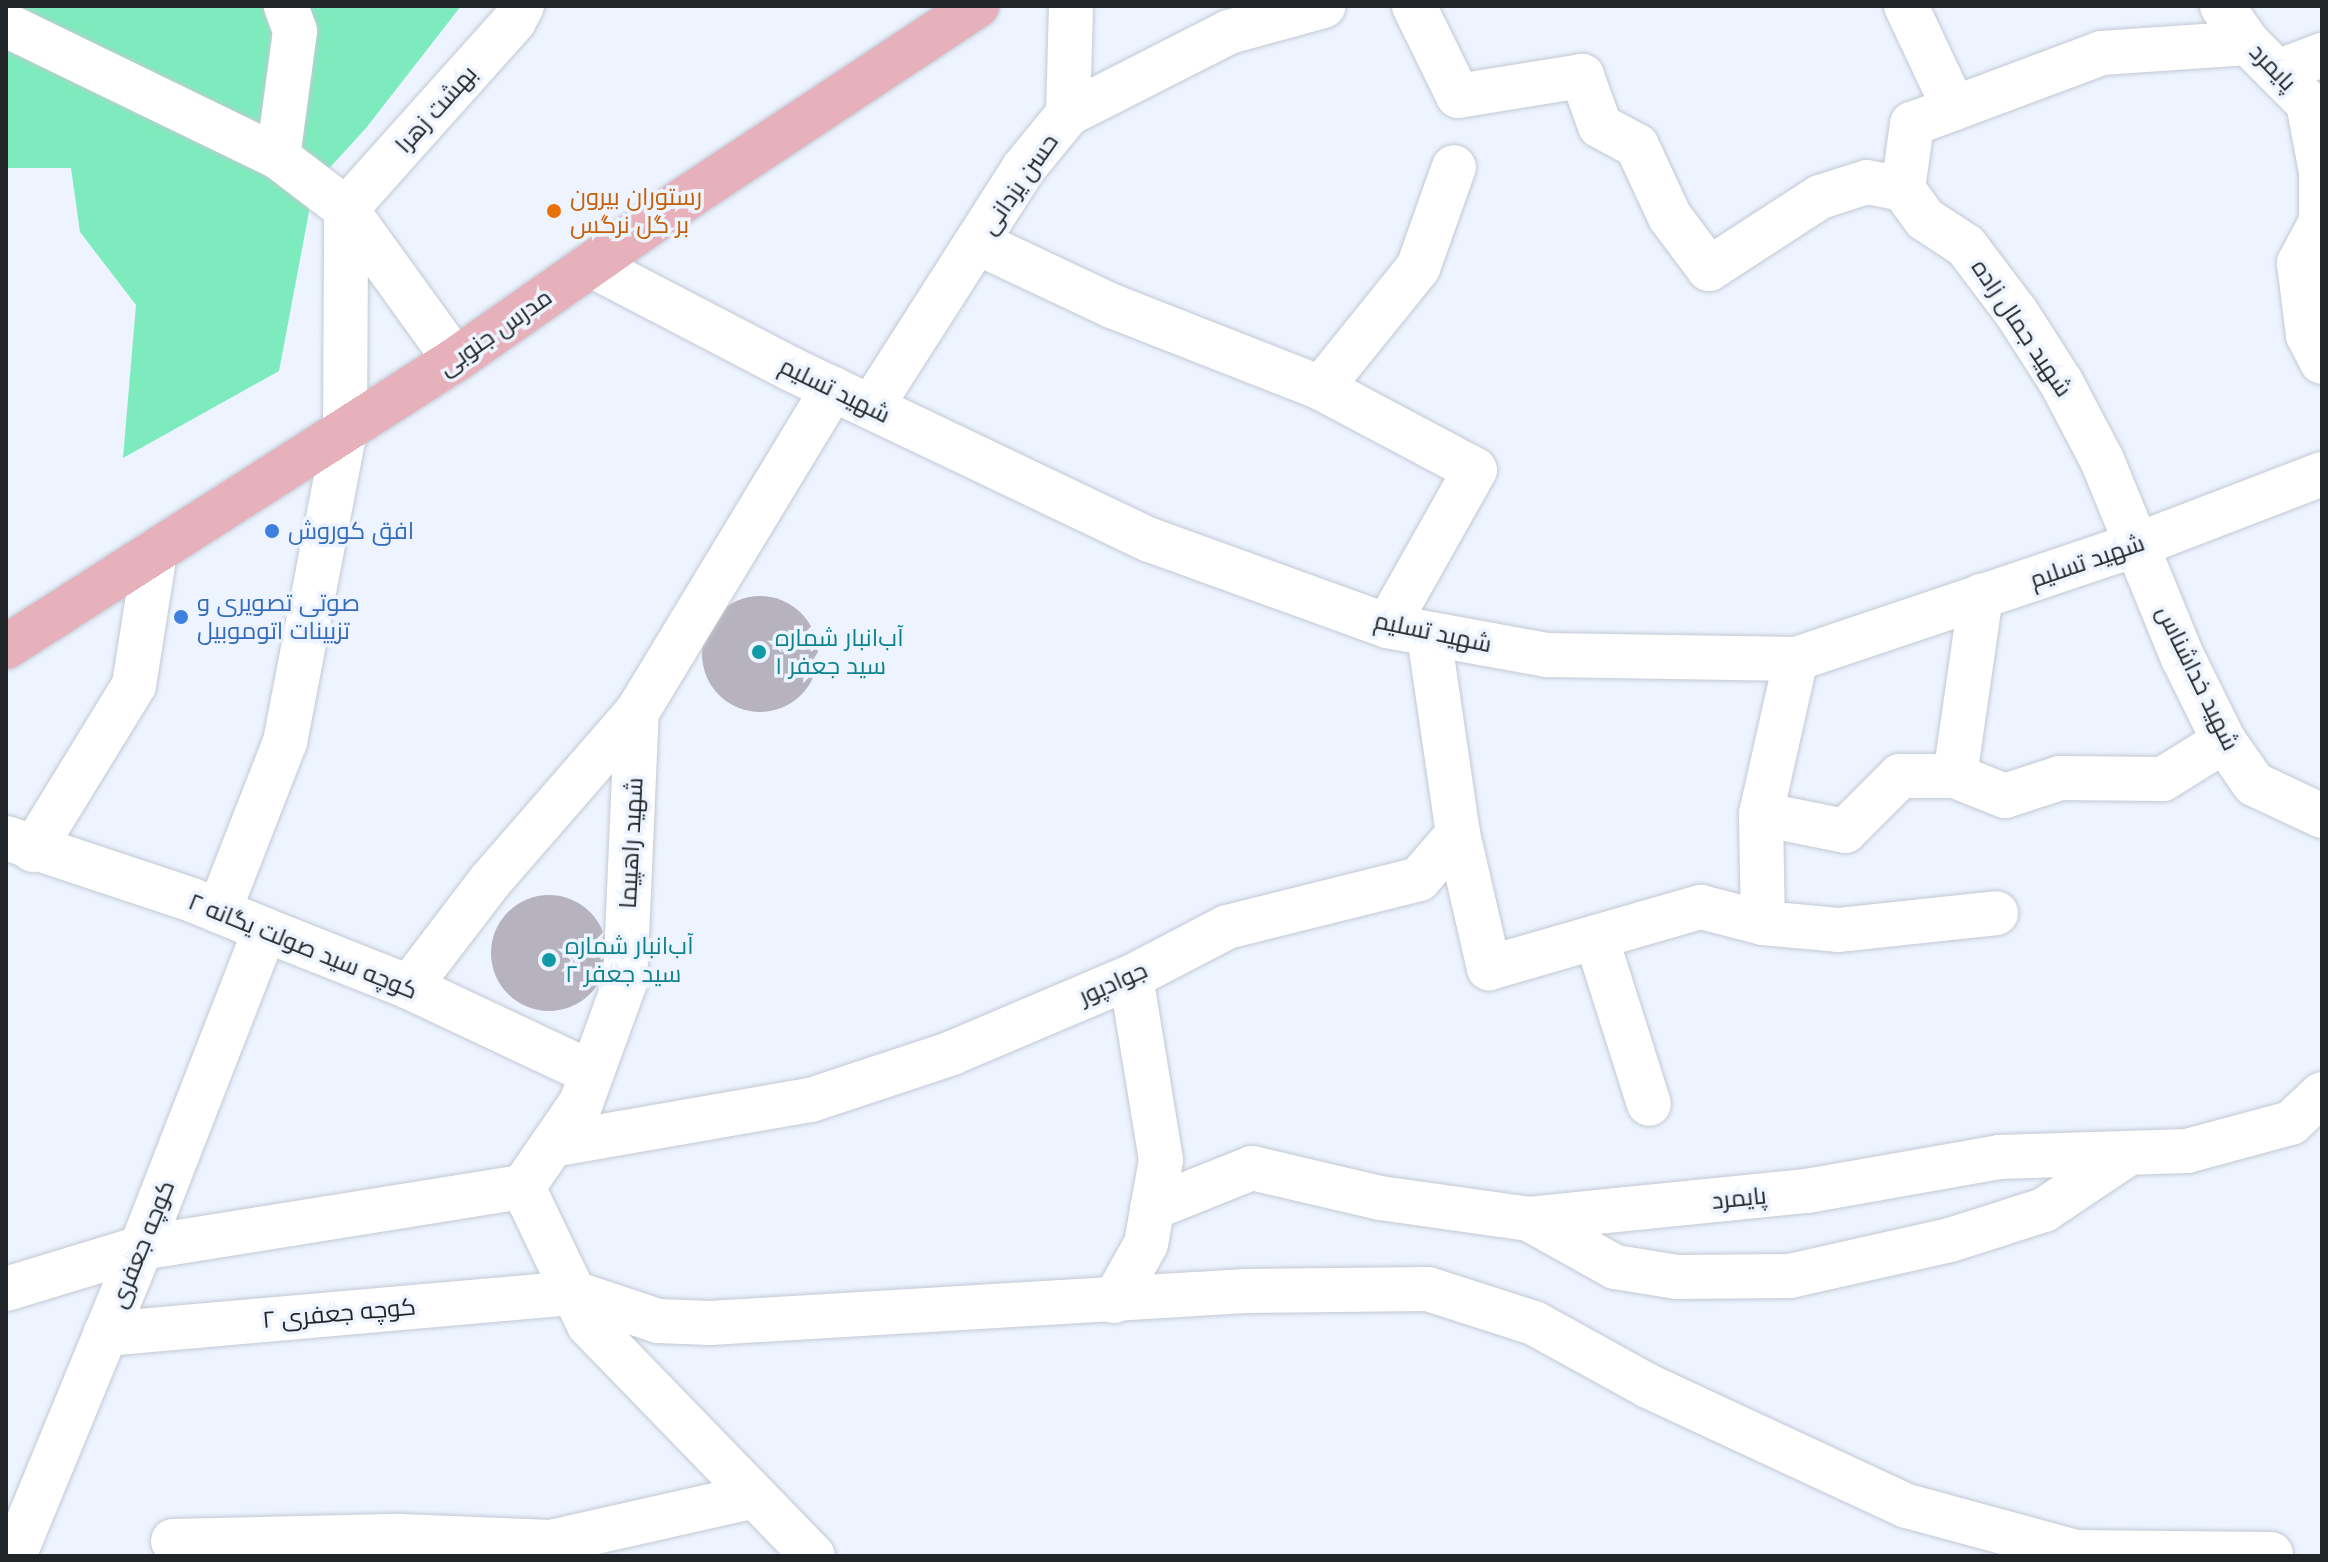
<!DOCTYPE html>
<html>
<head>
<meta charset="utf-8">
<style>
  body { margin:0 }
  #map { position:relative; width:2328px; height:1562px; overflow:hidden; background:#edf4ff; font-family:Poppins,Cairo,sans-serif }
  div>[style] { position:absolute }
  .green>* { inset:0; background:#7debbd }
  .building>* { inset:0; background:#b6b3be }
  .round { border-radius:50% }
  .roads { filter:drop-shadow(0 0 2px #c3c9d3) drop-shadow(0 0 2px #c3c9d3) }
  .minor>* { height:44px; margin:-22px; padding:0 22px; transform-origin:22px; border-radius:22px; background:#fff }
  .major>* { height:44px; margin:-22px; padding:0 22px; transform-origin:22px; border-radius:22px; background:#e7b1bc }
  .dots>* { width:22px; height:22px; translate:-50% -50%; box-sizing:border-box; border:4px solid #edf4ff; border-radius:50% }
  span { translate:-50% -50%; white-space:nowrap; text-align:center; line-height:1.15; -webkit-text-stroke:7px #edf4ff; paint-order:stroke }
  .street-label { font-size:24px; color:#222528 }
  .food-label { font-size:24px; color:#c56008 }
  .left { translate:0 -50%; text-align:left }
  .shop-label { font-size:24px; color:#366cbe }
  .culture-label { font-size:24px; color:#0d838f }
  .frame { position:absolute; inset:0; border:8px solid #222528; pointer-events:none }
</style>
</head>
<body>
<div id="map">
  <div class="green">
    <div style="clip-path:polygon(6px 6px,461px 6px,366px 128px,314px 185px,279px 371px,123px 458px,136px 305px,80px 232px,71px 168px,6px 168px)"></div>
  </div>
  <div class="building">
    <div class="round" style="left:702px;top:596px;width:116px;height:116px"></div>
    <div class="round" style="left:491px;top:895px;width:116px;height:116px"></div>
  </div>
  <div class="roads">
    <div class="minor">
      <div style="left:1414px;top:6px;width:100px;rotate:63.9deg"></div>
      <div style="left:1458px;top:96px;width:126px;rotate:-9.2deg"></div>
      <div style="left:1582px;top:76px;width:53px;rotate:70.2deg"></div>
      <div style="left:1600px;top:126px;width:42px;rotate:28.4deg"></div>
      <div style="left:1637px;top:146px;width:78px;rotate:65.1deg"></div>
      <div style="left:1670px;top:217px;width:65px;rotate:53.1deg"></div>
      <div style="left:1709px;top:269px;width:132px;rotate:-33deg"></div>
      <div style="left:1820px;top:197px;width:49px;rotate:-17.7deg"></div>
      <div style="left:1867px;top:182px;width:37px;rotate:11deg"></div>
      <div style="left:1903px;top:189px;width:37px;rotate:54deg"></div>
      <div style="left:1925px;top:219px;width:49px;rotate:33.4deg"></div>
      <div style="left:1966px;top:246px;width:83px;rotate:52.9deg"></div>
      <div style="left:2016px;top:312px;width:83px;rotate:57.3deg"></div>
      <div style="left:2061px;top:382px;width:88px;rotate:62.3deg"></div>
      <div style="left:2102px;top:460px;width:214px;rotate:67.8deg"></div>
      <div style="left:2183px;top:658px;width:93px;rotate:63.7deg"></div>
      <div style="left:2224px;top:741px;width:52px;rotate:55.1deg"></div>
      <div style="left:2254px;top:784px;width:75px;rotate:25.2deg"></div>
      <div style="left:1906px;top:6px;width:113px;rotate:64.8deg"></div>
      <div style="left:2222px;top:6px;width:45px;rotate:54.9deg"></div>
      <div style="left:2248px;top:43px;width:85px;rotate:45deg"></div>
      <div style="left:2308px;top:103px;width:70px;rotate:79.3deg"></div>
      <div style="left:2321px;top:172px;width:50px;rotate:90deg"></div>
      <div style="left:2321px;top:222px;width:47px;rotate:118.2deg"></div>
      <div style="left:2299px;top:263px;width:73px;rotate:82.9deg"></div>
      <div style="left:2308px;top:335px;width:30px;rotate:63deg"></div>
      <div style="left:6px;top:25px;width:302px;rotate:25.9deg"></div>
      <div style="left:278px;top:157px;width:86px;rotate:37.4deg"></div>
      <div style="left:346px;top:209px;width:186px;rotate:54.2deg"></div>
      <div style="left:2277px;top:72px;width:48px;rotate:-20.7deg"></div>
      <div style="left:1068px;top:114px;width:108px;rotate:-88.4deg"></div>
      <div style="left:278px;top:157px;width:127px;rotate:-82.3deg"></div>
      <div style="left:295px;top:31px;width:27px;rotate:-110deg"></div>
      <div style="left:1903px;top:189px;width:66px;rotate:-82.1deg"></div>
      <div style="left:1912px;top:124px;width:203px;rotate:-20.5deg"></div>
      <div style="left:2102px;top:53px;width:146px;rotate:-3.9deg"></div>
      <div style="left:978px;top:243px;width:148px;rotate:25.2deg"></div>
      <div style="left:1112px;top:306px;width:225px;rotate:21.4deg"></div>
      <div style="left:1321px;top:388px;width:174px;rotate:28deg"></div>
      <div style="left:1475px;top:470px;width:179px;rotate:119.4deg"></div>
      <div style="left:591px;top:265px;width:225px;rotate:27.5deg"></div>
      <div style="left:791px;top:369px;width:398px;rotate:25.5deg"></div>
      <div style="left:1150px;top:540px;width:252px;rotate:19.9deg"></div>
      <div style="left:1387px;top:626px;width:163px;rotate:10.3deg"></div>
      <div style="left:1547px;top:655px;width:249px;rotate:0.9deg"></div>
      <div style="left:1796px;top:659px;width:382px;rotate:-18.6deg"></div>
      <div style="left:2158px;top:537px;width:176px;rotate:-21deg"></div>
      <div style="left:1321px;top:388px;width:154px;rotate:-51.1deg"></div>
      <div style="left:1418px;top:268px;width:107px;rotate:-70.4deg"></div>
      <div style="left:871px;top:407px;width:282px;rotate:-57.4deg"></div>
      <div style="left:1023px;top:169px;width:71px;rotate:-50.7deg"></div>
      <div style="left:1068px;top:114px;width:181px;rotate:-27deg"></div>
      <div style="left:1229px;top:32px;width:98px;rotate:-15.3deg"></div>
      <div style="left:1955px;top:776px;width:182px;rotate:-81.8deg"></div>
      <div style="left:1761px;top:814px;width:86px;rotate:11.4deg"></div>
      <div style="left:1845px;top:831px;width:78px;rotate:-45deg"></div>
      <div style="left:1900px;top:776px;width:55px"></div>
      <div style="left:1955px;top:776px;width:54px;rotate:21.8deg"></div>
      <div style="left:2005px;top:796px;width:58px;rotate:-18.1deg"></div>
      <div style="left:2060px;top:778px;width:103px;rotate:0.6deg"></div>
      <div style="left:2163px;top:779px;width:72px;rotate:-31.9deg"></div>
      <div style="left:1458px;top:834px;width:138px;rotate:77deg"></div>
      <div style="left:1489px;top:968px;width:221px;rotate:-16.1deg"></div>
      <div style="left:1701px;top:907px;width:64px;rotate:14.5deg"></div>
      <div style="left:1763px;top:923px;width:75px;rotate:5.3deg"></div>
      <div style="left:1838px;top:930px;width:159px;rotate:-6.1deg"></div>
      <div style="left:6px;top:838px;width:196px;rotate:18.4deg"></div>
      <div style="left:192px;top:900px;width:79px;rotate:22.3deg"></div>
      <div style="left:265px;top:930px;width:155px;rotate:21.6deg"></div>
      <div style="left:409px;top:987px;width:202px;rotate:25.2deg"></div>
      <div style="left:33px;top:850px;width:193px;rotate:-58.5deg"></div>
      <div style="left:134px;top:685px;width:135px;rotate:-81deg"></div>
      <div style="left:219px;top:911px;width:181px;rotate:-68.7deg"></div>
      <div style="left:285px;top:742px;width:317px;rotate:-79.1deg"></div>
      <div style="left:345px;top:431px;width:222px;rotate:-89.7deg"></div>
      <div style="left:346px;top:209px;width:252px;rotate:-48.2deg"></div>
      <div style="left:514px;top:21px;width:17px;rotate:-62deg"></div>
      <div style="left:1763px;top:923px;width:109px;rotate:-91.1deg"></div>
      <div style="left:1761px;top:814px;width:159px;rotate:-77.3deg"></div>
      <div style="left:1596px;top:937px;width:175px;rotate:72.4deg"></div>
      <div style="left:409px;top:987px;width:133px;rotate:-52.6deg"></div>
      <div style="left:490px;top:881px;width:224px;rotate:-49deg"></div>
      <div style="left:552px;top:1145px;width:263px;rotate:-9.9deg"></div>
      <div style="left:811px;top:1100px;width:149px;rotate:-18.4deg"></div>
      <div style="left:952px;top:1053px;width:194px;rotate:-23deg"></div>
      <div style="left:1131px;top:977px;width:108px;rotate:-27.5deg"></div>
      <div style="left:1227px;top:927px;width:198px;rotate:-14deg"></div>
      <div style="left:1419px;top:879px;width:60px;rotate:-49.1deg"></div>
      <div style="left:1458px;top:834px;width:202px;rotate:-98.3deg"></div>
      <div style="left:1152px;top:1208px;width:108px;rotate:-21.8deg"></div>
      <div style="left:1252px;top:1168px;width:131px;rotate:13.2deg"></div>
      <div style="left:1380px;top:1198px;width:150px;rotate:8deg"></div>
      <div style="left:1529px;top:1219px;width:279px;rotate:-5.8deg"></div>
      <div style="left:1807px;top:1191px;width:195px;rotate:-10deg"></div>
      <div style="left:1999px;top:1157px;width:188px;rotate:-1.8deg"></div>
      <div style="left:2187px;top:1151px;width:108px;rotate:-15.1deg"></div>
      <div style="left:2291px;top:1123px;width:42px;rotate:-43.1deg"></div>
      <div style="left:1529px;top:1219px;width:98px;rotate:29.2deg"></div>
      <div style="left:1615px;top:1267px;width:63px;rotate:9.2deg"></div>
      <div style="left:1677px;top:1277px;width:113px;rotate:-0.5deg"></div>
      <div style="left:1790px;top:1276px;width:164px;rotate:-12.7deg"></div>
      <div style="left:1950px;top:1240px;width:99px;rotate:-17.7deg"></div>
      <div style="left:2044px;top:1210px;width:102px;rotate:-33.8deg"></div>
      <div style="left:6px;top:1289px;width:141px;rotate:-16.9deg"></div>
      <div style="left:141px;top:1248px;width:387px;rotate:-9.1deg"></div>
      <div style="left:1114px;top:1301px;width:65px;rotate:-60.7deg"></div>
      <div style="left:1146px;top:1244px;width:85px;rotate:-79.9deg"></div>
      <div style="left:1161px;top:1160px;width:185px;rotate:-99.3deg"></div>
      <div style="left:105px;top:1334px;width:471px;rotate:-5deg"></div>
      <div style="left:574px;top:1293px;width:89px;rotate:18.4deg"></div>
      <div style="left:658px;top:1321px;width:52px;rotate:2.2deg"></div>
      <div style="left:710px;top:1323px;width:537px;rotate:-3.42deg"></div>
      <div style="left:1246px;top:1291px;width:182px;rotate:-0.6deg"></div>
      <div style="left:1428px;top:1289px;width:111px;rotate:17.8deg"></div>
      <div style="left:1534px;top:1323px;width:130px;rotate:28.9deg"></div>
      <div style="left:1648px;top:1386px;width:285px;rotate:24.9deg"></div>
      <div style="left:1907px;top:1506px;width:175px;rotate:15.2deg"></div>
      <div style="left:2076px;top:1552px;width:195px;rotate:0.6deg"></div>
      <div style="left:173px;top:1541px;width:227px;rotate:-1.3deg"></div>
      <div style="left:400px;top:1536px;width:151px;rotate:2.3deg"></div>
      <div style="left:551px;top:1542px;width:209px;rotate:-12.7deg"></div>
      <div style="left:14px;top:1556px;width:333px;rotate:-67.6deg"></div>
      <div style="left:141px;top:1248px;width:341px;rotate:-68.7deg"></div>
      <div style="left:813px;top:1556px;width:322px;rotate:-134.1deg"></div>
      <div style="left:589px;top:1325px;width:153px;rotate:-115.6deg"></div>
      <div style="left:523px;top:1187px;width:102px;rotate:-55.4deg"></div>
      <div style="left:581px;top:1103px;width:129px;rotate:-70deg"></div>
      <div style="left:625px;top:982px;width:270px;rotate:-87.5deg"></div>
      <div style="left:637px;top:712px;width:378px;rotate:-58.8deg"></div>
    </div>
    <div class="major">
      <div style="left:6px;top:647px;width:533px;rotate:-32.59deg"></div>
      <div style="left:455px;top:360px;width:277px;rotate:-35deg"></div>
      <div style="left:682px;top:201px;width:354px;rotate:-33.5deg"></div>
    </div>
  </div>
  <div class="dots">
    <div style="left:554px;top:211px;background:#e8710a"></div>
    <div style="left:272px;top:531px;background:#3f7fe0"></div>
    <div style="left:181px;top:617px;background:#3f7fe0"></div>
    <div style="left:759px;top:652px;background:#0f9aa8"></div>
    <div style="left:549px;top:960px;background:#0f9aa8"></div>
  </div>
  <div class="street-label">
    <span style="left:2273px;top:67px;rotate:46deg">پایمرد</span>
    <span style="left:436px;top:109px;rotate:-48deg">بهشت زهرا</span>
    <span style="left:1019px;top:184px;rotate:-55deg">حسن یزدانی</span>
    <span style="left:2022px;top:328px;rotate:56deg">شهید جمال زاده</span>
    <span style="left:495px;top:332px;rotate:-35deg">مدرس جنوبی</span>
    <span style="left:835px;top:390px;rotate:26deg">شهید تسلیم</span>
    <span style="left:2087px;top:561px;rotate:-19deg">شهید تسلیم</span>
    <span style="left:1433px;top:632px;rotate:12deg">شهید تسلیم</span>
    <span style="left:2198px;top:678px;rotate:64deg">شهید خداشناس</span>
    <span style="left:631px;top:843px;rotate:-87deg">شهید راهپیما</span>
    <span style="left:303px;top:946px;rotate:22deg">کوچه سید صولت یگانه ۲</span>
    <span style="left:1113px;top:983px;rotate:-24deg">جوادپور</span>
    <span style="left:1739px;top:1198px;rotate:-6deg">پایمرد</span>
    <span style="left:142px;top:1244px;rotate:-68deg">کوچه جعفری</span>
    <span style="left:339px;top:1313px;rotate:-5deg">کوچه جعفری ۲</span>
  </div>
  <div class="food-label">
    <span class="left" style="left:570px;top:211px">رستوران بیرون<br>بر گل نرگس</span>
  </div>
  <div class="shop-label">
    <span class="left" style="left:288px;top:531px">افق کوروش</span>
    <span class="left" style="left:197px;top:617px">صوتی تصویری و<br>تزیینات اتوموبیل</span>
  </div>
  <div class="culture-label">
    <span class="left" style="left:775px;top:652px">آب‌انبار شماره<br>۱ سید جعفر</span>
    <span class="left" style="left:565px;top:960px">آب‌انبار شماره<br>۲ سید جعفر</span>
  </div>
  <div class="frame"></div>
</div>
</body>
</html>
